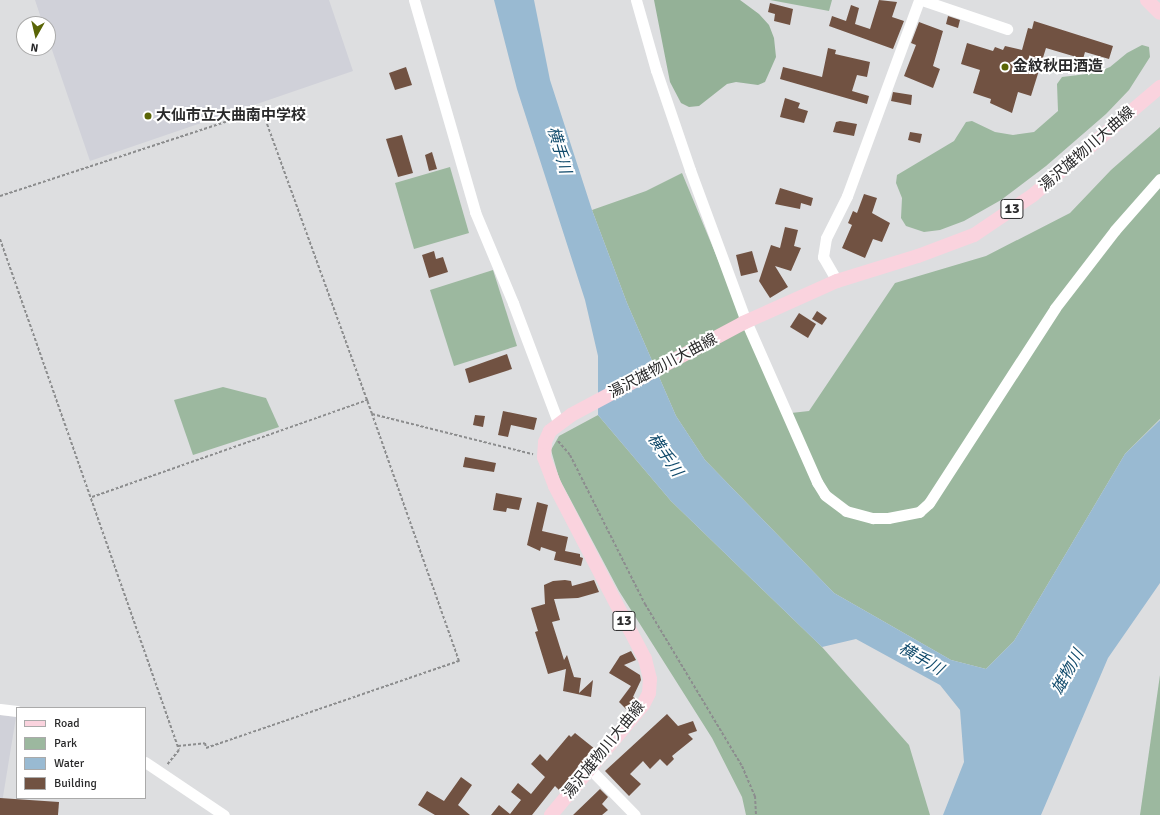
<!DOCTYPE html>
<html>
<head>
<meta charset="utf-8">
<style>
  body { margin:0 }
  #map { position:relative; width:1160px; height:815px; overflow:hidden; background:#dddee0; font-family:Signika,"Noto Sans JP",sans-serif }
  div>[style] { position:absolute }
  .built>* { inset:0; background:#d0d1d9 }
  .green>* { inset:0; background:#9cb89f }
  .forest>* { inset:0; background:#94b197 }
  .water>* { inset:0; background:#99bad2 }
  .building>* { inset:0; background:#715242 }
  .path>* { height:2px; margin-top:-1px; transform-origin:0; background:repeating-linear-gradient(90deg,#8c8d8e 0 3px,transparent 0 5px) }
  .minor>* { height:11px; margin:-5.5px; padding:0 5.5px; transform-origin:5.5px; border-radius:5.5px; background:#fff }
  .major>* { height:14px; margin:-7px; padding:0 7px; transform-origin:7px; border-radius:7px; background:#fad3de }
  .dots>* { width:11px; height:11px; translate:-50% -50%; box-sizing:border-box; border:2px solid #fff; border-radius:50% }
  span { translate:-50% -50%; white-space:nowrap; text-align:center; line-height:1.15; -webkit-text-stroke:4px #fff; paint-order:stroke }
  .shield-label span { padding:1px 3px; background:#fff; border:1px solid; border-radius:3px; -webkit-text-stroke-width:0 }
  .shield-label { font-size:14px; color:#2a2a2b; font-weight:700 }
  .poi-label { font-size:15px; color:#2a2a2b; font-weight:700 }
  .left { translate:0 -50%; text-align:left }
  .street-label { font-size:15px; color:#2a2a2b }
  .water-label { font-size:16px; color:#104a6b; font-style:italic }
  .legend { position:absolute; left:16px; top:707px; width:130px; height:92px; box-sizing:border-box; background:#fff; border:1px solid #aaa; margin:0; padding:5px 7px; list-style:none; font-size:12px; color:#2a2a2b }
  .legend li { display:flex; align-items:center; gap:8px; height:20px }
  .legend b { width:20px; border:1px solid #aaa }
  .north { position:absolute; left:16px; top:16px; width:40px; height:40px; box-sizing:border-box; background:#fff; border:1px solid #aaa; border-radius:50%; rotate:188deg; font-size:11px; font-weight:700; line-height:16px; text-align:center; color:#2a2a2b }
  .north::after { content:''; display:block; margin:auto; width:14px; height:18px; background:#5a6506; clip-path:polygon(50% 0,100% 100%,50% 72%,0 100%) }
</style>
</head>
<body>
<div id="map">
  <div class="built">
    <div style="clip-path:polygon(35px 0,329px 0,353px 71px,90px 161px,48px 38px,48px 24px,43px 24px)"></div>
    <div style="clip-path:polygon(0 715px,16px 717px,0 815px)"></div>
  </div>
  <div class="green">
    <div style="clip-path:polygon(770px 0,832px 0,829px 11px)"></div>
    <div style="clip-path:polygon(1142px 45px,1149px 47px,1150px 57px,1129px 90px,1106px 114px,1046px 166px,1001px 200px,964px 221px,940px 230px,924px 232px,906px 226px,901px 218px,902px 198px,896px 183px,897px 175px,954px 141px,966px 122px,972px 121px,995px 132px,1013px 135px,1034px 132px,1058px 111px,1057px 84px,1062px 77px,1095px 73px,1110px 67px,1127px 53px)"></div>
    <div style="clip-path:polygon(1160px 127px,1160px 419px,1125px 454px,1014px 641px,986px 669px,951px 660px,834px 593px,705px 460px,676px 416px,627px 303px,592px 210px,646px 191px,682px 173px,782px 414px,809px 411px,895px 283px,986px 256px,1070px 213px,1111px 170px)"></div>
    <div style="clip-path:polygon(450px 167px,469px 233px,414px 249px,395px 183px)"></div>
    <div style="clip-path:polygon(493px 270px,517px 346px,454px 366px,430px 290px)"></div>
    <div style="clip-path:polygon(223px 387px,266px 398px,279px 427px,193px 455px,174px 400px)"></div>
    <div style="clip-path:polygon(598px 415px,671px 501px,822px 647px,909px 745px,930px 815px,746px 815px,742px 797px,712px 738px,619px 591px,559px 478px,551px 450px,559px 436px)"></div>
    <div style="clip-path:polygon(1160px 675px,1160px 815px,1140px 815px)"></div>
  </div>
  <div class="forest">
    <div style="clip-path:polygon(654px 0,740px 0,759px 14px,769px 25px,774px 38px,776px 57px,765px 82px,758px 85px,736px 82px,727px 84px,699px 106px,689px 107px,681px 103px,670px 82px)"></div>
  </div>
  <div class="water">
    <div style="clip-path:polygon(494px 0,534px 0,550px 80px,592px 210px,627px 303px,676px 416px,705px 460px,834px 593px,951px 660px,986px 669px,1014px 641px,1125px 454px,1160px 420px,1160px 583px,1108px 658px,1041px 815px,943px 815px,964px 762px,960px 710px,940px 685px,856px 639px,822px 647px,671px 501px,598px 415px,598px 356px,585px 300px,517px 89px)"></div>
  </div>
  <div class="building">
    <div style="clip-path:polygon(879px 0,897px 2px,892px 17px,904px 21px,893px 49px,829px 26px,832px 16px,846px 21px,851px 5px,859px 8px,855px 24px,870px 29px)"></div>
    <div style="clip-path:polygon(770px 3px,793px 9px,790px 25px,774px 21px,775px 14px,768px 12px)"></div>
    <div style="clip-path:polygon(948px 16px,960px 20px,958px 28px,946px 24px)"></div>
    <div style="clip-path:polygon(1034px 21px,1113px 46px,1109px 59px,1085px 52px,1083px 59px,1046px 48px,1031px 96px,1018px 92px,1012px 113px,990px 103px,991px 99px,973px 93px,980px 70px,961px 64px,967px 43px,993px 51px,995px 47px,1003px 50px,1005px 46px,1022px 50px,1028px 28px,1032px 29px)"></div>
    <div style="clip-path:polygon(919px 22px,943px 31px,933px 66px,940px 69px,933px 88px,904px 76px,916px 45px,911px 43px)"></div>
    <div style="clip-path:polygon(828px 48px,836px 50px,835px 54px,870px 62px,867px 77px,857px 75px,852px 91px,869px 96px,867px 104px,780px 79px,783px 67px,822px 77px)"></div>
    <div style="clip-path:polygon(406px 67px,412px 85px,395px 90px,389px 73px)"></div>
    <div style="clip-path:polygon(893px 92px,912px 95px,911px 105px,891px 101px)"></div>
    <div style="clip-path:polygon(785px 98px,800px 103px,798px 108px,808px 111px,804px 123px,780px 117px)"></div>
    <div style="clip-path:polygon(840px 121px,857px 124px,854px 136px,833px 132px,836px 122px)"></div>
    <div style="clip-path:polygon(910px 132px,922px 134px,920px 143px,908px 140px)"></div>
    <div style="clip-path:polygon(402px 135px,413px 173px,398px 177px,386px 139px)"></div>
    <div style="clip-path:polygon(432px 152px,437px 169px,429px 171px,425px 155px)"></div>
    <div style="clip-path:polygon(780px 188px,813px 198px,811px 206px,801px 203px,800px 209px,775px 204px)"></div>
    <div style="clip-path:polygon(864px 194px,877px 198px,872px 213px,890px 223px,882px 242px,873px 239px,865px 258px,842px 248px,852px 225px,848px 223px,853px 211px,857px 213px)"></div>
    <div style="clip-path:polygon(785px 227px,798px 230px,794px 246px,801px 248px,791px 271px,775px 266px,788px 287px,770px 298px,759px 281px,771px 245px,780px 248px)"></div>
    <div style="clip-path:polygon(434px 251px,436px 259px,443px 257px,448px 272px,429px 278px,422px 255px)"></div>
    <div style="clip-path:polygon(752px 251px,758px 272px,741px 276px,736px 255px)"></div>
    <div style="clip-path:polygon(817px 311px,827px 318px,822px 325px,812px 319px)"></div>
    <div style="clip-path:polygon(799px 313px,816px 324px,808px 338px,790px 327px)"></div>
    <div style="clip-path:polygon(507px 354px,512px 369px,469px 383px,465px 369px)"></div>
    <div style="clip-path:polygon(503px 411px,537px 418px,534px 430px,511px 425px,508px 437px,498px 435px)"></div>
    <div style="clip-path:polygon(475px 415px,485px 416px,483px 427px,473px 425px)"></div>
    <div style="clip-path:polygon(465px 457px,496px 463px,494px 472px,463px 467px)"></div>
    <div style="clip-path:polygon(496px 493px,522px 498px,519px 510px,507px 508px,506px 512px,493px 510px)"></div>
    <div style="clip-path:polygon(537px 502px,548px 505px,542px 531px,568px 537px,565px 551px,580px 554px,580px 557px,583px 558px,581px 566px,554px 560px,556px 552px,541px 547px,540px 551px,527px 545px)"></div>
    <div style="clip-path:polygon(565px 580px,571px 581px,572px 586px,594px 580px,599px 592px,578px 598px,554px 599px,560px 620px,552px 622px,564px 660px,567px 655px,574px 677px,581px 678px,579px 693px,593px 680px,591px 697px,563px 691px,566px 669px,548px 674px,535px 632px,538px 631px,531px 608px,545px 604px,544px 585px,553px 581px)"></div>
    <div style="clip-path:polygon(631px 651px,636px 660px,624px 665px,640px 675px,641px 680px,633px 697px,636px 699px,627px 710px,619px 702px,631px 686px,609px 673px,620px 656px)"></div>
    <div style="clip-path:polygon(667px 714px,678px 726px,693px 721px,697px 731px,688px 734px,693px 739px,672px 756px,674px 759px,667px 766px,660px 759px,650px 769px,643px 761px,630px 774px,641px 784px,629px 796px,605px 771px)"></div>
    <div style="clip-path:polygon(575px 733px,595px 749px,559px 790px,555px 786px,532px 815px,491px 815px,499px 805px,510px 814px,521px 800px,511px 792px,518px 783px,531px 794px,545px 777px,531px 764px,540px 754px,547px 761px,569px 735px,571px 737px)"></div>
    <div style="clip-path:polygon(461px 777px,472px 785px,458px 805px,470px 815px,435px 815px,418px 805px,427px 791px,444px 801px)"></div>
    <div style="clip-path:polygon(600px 789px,608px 797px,602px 804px,608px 810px,602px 815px,573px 815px)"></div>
    <div style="clip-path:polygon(0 798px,59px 802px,58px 815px,0 815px)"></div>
  </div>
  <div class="path">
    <div style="left:0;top:196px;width:276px;rotate:-18.2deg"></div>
    <div style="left:262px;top:110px;width:323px;rotate:70.1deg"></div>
    <div style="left:372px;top:414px;width:166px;rotate:14deg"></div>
    <div style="left:0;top:239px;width:541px;rotate:70.69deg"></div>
    <div style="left:179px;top:750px;width:19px;rotate:129deg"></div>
    <div style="left:558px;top:441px;width:18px;rotate:49deg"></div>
    <div style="left:570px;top:455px;width:167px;rotate:63.3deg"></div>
    <div style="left:645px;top:604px;width:189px;rotate:59.1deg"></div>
    <div style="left:742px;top:766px;width:33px;rotate:67deg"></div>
    <div style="left:755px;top:796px;width:19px;rotate:87deg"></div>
    <div style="left:92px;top:497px;width:293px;rotate:-19.4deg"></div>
    <div style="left:178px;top:746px;width:27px;rotate:-6deg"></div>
    <div style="left:205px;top:743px;width:5px;rotate:79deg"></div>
    <div style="left:206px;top:748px;width:268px;rotate:-19deg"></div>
    <div style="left:459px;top:661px;width:262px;rotate:-109.4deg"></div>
  </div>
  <div class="minor">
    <div style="left:414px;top:0;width:221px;rotate:73.9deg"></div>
    <div style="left:475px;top:212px;width:99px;rotate:67.3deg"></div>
    <div style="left:513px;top:303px;width:127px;rotate:69.3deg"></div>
    <div style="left:636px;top:0;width:73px;rotate:74.1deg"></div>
    <div style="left:656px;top:70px;width:106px;rotate:71.2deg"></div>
    <div style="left:690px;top:170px;width:161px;rotate:69.7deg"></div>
    <div style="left:746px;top:321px;width:176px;rotate:66.2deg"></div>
    <div style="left:817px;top:482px;width:15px;rotate:58deg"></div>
    <div style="left:825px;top:495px;width:26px;rotate:37deg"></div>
    <div style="left:846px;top:511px;width:28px;rotate:15deg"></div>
    <div style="left:873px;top:518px;width:15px"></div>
    <div style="left:888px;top:518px;width:32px;rotate:-11deg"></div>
    <div style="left:919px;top:512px;width:13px;rotate:-42deg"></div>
    <div style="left:929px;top:503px;width:232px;rotate:-57.1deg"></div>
    <div style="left:1055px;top:308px;width:98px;rotate:-52.4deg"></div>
    <div style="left:1115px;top:230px;width:68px;rotate:-48.6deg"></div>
    <div style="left:922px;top:0;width:90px;rotate:18.8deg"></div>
    <div style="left:837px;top:281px;width:28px;rotate:-120deg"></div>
    <div style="left:823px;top:257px;width:19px;rotate:-81deg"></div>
    <div style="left:826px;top:238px;width:47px;rotate:-63.4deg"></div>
    <div style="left:847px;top:196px;width:209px;rotate:-69.8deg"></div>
    <div style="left:0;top:709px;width:17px;rotate:7deg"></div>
    <div style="left:145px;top:762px;width:95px;rotate:33.9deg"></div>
    <div style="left:590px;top:769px;width:64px;rotate:45.6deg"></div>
  </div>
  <div class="major">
    <div style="left:1147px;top:0;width:18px;rotate:45deg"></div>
    <div style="left:551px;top:815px;width:143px;rotate:-50.1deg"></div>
    <div style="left:643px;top:705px;width:13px;rotate:-63deg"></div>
    <div style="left:649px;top:693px;width:14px;rotate:-86deg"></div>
    <div style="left:650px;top:679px;width:21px;rotate:-104deg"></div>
    <div style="left:645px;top:659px;width:195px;rotate:-117.5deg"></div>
    <div style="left:555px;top:486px;width:31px;rotate:-111deg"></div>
    <div style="left:544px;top:457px;width:15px;rotate:-86deg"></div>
    <div style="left:545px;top:442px;width:12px;rotate:-66deg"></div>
    <div style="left:550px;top:431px;width:26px;rotate:-37deg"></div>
    <div style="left:571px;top:415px;width:195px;rotate:-28.1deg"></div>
    <div style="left:743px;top:323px;width:103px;rotate:-24.1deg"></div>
    <div style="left:837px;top:281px;width:85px;rotate:-17.2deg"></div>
    <div style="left:918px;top:256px;width:60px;rotate:-20.6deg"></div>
    <div style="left:974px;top:235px;width:71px;rotate:-34.1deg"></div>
    <div style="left:1033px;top:195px;width:167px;rotate:-40.4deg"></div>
  </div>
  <div class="dots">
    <div style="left:1005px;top:67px;background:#5a6506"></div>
    <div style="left:148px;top:116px;background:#5a6506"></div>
  </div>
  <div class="shield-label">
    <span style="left:1012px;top:209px">13</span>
    <span style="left:624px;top:621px">13</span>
  </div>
  <div class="poi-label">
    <span class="left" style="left:1013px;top:67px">金紋秋田酒造</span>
    <span class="left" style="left:156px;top:116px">大仙市立大曲南中学校</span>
  </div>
  <div class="street-label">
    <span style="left:1087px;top:149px;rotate:-41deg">湯沢雄物川大曲線</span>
    <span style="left:663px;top:366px;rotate:-28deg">湯沢雄物川大曲線</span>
    <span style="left:604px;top:750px;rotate:-51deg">湯沢雄物川大曲線</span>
  </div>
  <div class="water-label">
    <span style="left:559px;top:150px;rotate:74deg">横手川</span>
    <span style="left:665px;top:455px;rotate:56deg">横手川</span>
    <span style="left:921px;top:659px;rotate:30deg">横手川</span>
    <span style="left:1068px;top:672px;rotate:-61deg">雄物川</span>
  </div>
  <ul class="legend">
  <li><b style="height:5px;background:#fad3de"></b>Road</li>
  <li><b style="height:11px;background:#9cb89f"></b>Park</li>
  <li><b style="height:11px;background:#99bad2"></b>Water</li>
  <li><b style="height:11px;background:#715242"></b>Building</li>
  </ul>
  <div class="north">N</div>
</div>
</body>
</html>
